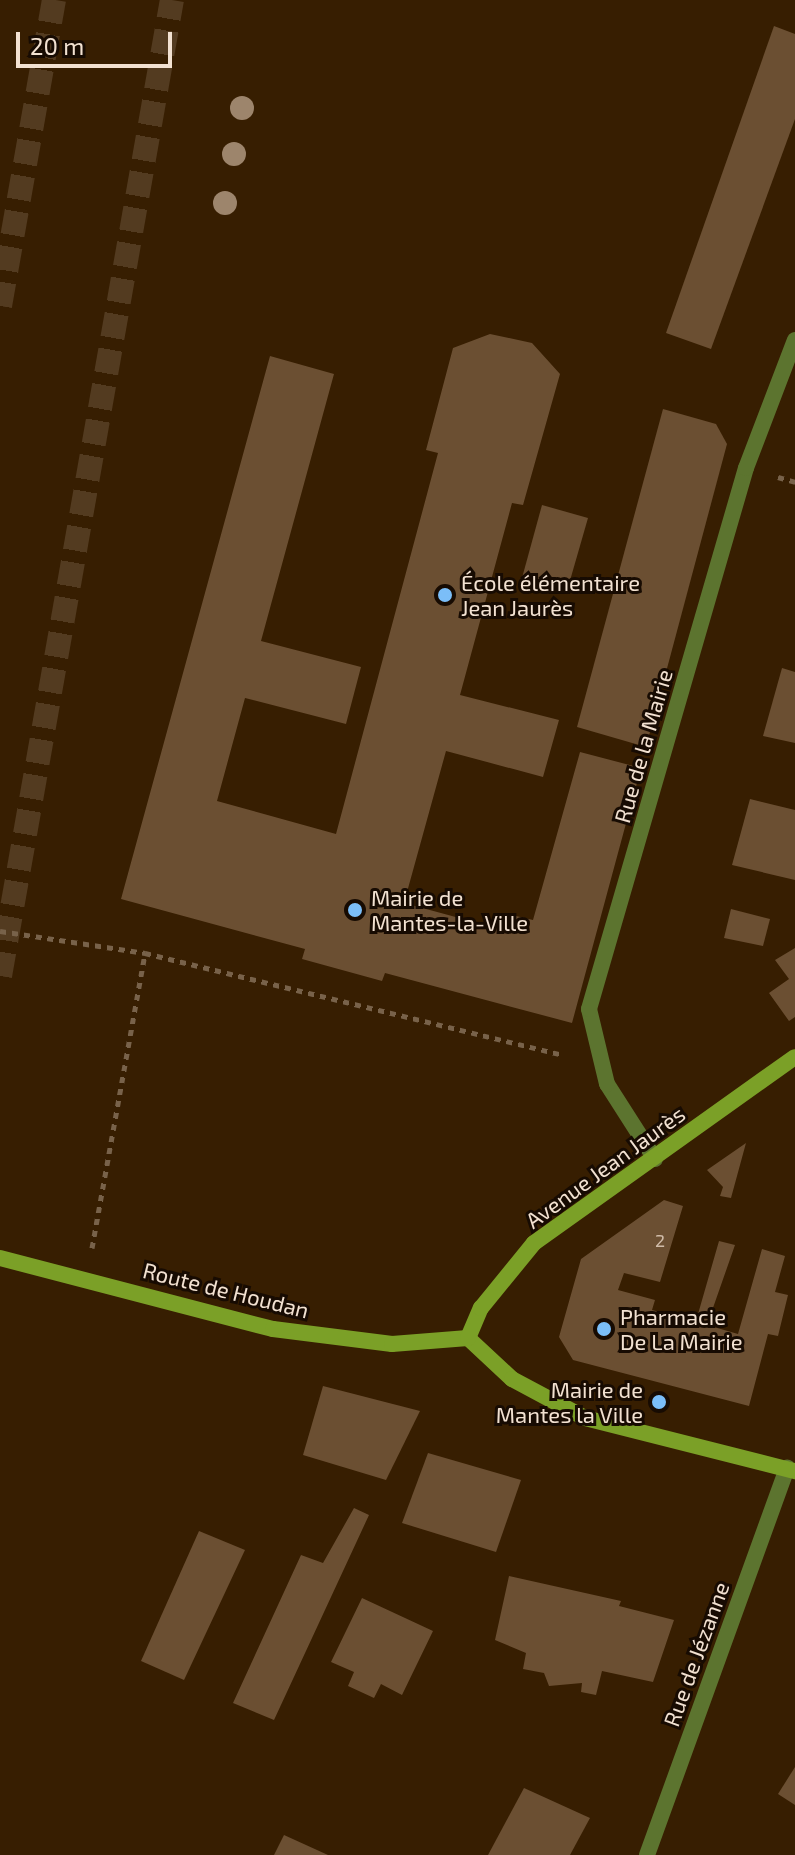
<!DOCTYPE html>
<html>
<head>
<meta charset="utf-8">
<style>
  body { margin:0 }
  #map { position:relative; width:795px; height:1855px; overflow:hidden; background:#371e01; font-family:"Exo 2",sans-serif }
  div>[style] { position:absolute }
  .building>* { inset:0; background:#6b4f32 }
  .motorway-tunnel>* { height:24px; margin-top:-12px; transform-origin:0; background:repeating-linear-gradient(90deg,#533b20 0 24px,transparent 0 36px) }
  .path>* { height:5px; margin-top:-2.5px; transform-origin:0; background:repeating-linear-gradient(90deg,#78624a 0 6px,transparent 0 12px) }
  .minor>* { height:16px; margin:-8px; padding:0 8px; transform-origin:8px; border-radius:8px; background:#5c742f }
  .secondary>* { height:16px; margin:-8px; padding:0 8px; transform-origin:8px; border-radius:8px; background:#7ba027 }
  .trees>* { width:24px; height:24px; margin:-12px; border-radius:50%; background:#9d856c }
  .dots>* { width:22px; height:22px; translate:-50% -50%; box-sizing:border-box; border:4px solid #170b02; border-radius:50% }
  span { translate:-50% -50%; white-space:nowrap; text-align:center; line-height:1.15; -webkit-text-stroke:6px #170b02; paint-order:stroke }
  .number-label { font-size:18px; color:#d0bca9 }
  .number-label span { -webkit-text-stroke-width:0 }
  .poi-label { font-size:22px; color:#f2e1d1 }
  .left { translate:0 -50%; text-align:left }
  .right { translate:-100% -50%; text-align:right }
  .street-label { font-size:22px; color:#f2e1d1 }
  .scale { position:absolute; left:16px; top:32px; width:156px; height:36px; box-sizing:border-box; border:4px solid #f2e1d1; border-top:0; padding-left:10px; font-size:24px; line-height:28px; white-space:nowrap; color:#f2e1d1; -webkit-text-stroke:6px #170b02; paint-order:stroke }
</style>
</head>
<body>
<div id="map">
  <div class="building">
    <div style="clip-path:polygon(774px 26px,795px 34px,795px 119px,711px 349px,666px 333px)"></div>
    <div style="clip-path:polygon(490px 334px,532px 343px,560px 374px,523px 505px,512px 503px,460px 695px,559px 720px,543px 777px,446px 751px,404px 903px,511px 932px,516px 916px,533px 920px,580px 752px,641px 768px,572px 1023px,385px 973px,382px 981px,302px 959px,305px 949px,121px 899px,270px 356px,334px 374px,261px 641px,361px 667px,346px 724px,245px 698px,217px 801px,336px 834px,438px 453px,426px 450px,453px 348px)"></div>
    <div style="clip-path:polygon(663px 409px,716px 424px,727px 444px,646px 747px,577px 727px)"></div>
    <div style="clip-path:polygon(542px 505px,588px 518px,567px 591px,522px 578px)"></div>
    <div style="clip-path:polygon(782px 668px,795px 672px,795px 743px,763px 736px)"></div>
    <div style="clip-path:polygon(750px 799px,795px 810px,795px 880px,732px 865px)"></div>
    <div style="clip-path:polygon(731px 909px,770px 919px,763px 946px,724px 938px)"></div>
    <div style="clip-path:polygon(795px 948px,795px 1017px,789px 1021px,769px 993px,789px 979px,775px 960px)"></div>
    <div style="clip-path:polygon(746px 1143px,731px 1198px,720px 1196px,723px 1187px,707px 1170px)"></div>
    <div style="clip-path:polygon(664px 1200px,683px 1206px,660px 1282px,624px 1273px,618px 1290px,655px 1300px,652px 1310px,696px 1321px,719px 1241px,735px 1245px,707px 1325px,738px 1334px,762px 1249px,785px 1256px,775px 1292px,788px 1295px,778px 1336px,768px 1334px,749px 1406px,573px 1360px,559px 1337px,581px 1259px)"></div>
    <div style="clip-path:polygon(323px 1386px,420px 1411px,386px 1480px,303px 1455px)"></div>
    <div style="clip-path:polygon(428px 1453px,521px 1480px,496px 1552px,402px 1523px)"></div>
    <div style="clip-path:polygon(354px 1508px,369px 1515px,274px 1720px,233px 1703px,301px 1555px,323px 1563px)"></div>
    <div style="clip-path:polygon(199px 1531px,245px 1550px,184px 1680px,141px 1661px)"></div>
    <div style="clip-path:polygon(509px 1576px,621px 1601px,619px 1606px,674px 1620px,653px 1682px,602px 1671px,596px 1695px,581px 1692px,582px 1683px,549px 1686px,544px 1673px,523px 1669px,526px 1653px,495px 1640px)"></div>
    <div style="clip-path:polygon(362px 1598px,433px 1631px,402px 1695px,381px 1684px,374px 1698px,348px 1686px,354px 1672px,331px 1662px)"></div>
    <div style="clip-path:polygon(795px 1767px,795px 1805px,778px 1794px)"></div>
    <div style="clip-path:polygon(524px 1788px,590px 1818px,570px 1855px,488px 1855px)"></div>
    <div style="clip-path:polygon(284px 1835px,328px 1855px,274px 1855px)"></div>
  </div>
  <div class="motorway-tunnel">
    <div style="left:0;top:306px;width:311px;rotate:-80deg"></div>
    <div style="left:0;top:976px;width:991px;rotate:-80.01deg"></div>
  </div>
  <div class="path">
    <div style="left:778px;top:477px;width:18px;rotate:16deg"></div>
    <div style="left:0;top:931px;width:147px;rotate:8.6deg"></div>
    <div style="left:145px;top:953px;width:430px;rotate:13.7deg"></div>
    <div style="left:92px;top:1248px;width:300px;rotate:-79.8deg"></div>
  </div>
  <div class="minor">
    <div style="left:655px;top:1159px;width:89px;rotate:-122.6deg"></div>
    <div style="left:607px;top:1084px;width:77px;rotate:-103.5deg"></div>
    <div style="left:589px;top:1009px;width:563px;rotate:-73.82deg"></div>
    <div style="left:746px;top:468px;width:137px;rotate:-69.1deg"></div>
    <div style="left:647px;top:1855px;width:412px;rotate:-70.1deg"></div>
  </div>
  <div class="secondary">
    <div style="left:0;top:1258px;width:282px;rotate:14.6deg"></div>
    <div style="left:273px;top:1329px;width:120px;rotate:7.2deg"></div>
    <div style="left:392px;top:1344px;width:76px;rotate:-4.5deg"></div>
    <div style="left:468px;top:1338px;width:60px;rotate:43deg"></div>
    <div style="left:512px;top:1379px;width:83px;rotate:28.1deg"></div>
    <div style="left:585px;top:1418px;width:217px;rotate:14.2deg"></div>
    <div style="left:468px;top:1338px;width:33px;rotate:-67deg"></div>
    <div style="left:481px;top:1308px;width:84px;rotate:-50.8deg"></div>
    <div style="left:534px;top:1243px;width:320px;rotate:-35.5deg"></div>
  </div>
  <div class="trees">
    <div style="left:242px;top:108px"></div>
    <div style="left:234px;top:154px"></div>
    <div style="left:225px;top:203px"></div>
  </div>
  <div class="dots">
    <div style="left:445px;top:595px;background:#7bbef8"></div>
    <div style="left:355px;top:910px;background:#7bbef8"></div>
    <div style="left:604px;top:1329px;background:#7bbef8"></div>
    <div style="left:659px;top:1402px;background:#7bbef8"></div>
  </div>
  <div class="number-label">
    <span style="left:660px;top:1240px">2</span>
  </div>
  <div class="poi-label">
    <span class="left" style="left:461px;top:595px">École élémentaire<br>Jean Jaurès</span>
    <span class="left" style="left:371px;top:910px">Mairie de<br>Mantes-la-Ville</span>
    <span class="left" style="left:620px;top:1329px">Pharmacie<br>De La Mairie</span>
    <span class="right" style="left:643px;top:1402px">Mairie de<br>Mantes la Ville</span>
  </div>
  <div class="street-label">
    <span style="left:643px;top:746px;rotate:-74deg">Rue de la Mairie</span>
    <span style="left:605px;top:1167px;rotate:-36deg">Avenue Jean Jaurès</span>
    <span style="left:226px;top:1290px;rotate:14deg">Route de Houdan</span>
    <span style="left:696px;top:1654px;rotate:-70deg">Rue de Jézanne</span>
  </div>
  <div class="scale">20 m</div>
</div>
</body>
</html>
